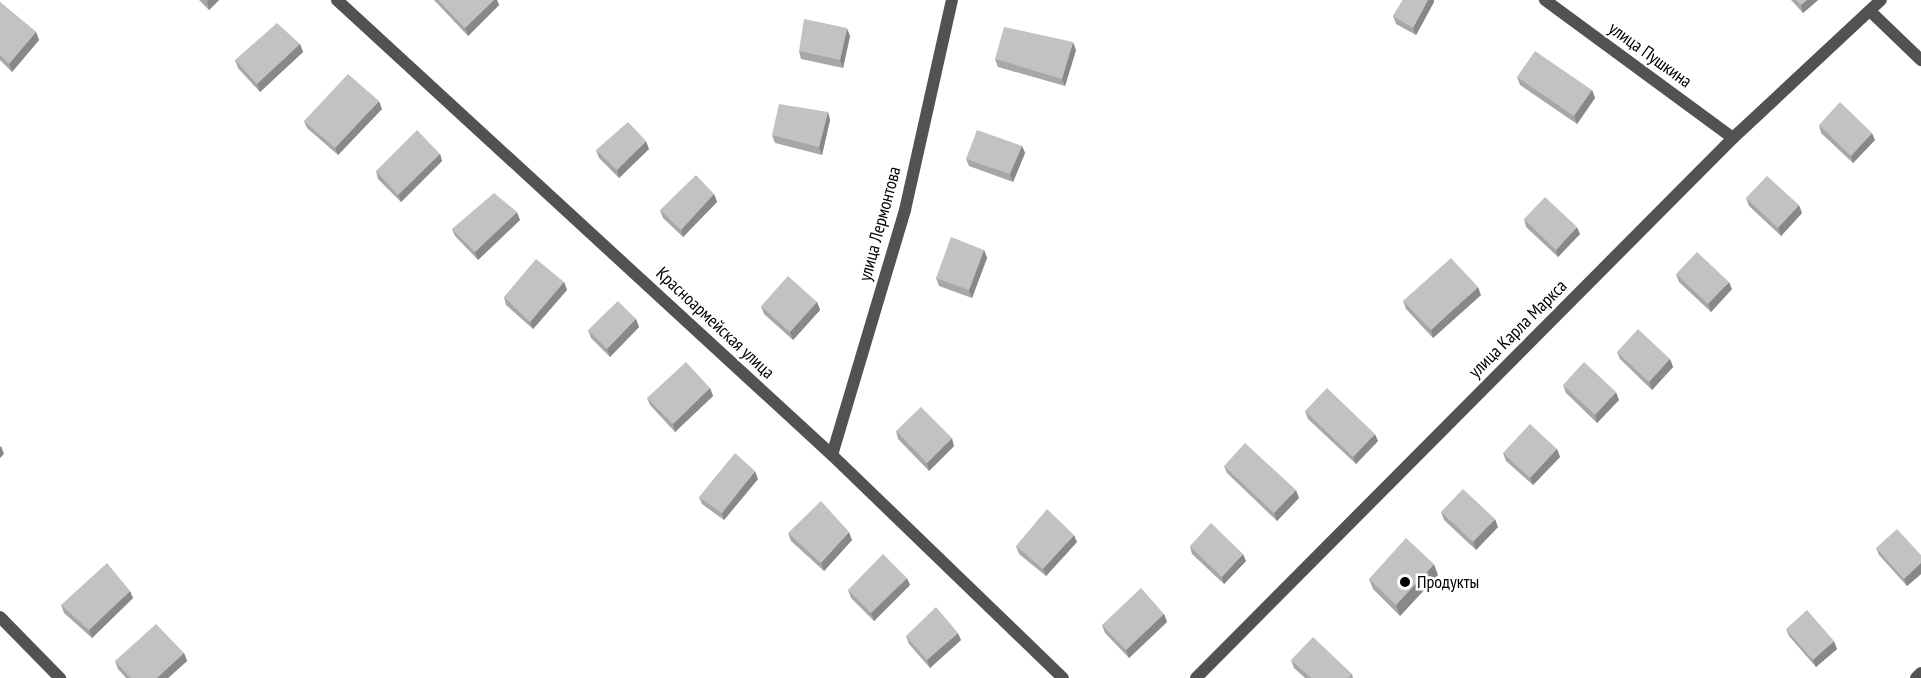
<!DOCTYPE html>
<html>
<head>
<meta charset="utf-8">
<style>
  body { margin:0 }
  #map { position:relative; width:1921px; height:678px; overflow:hidden; background:#fff; font-family:"PT Sans Narrow",sans-serif }
  div>[style] { position:absolute }
  .street>* { height:12px; margin:-6px; padding:0 6px; transform-origin:6px; border-radius:6px; background:#525252 }
  .wall>* { inset:0; background:#a7a7a7 }
  .shaded-wall>* { inset:0; background:#888 }
  .building>* { inset:0; background:#c2c2c2 }
  .dots>* { width:16px; height:16px; translate:-50% -50%; box-sizing:border-box; border:3px solid #fff; border-radius:50% }
  span { translate:-50% -50%; white-space:nowrap; text-align:center; line-height:1.15; -webkit-text-stroke:5px #fff; paint-order:stroke }
  .street-label { font-size:18px; color:#000 }
  .poi-label { font-size:18px; color:#000 }
  .left { translate:0 -50%; text-align:left }
</style>
</head>
<body>
<div id="map">
  <div class="street">
    <div style="left:337px;top:0;width:672px;rotate:42.59deg"></div>
    <div style="left:832px;top:455px;width:321px;rotate:44deg"></div>
    <div style="left:1545px;top:0;width:233px;rotate:36.3deg"></div>
    <div style="left:1870px;top:11px;width:71px;rotate:43.9deg"></div>
    <div style="left:832px;top:455px;width:256px;rotate:-73.4deg"></div>
    <div style="left:905px;top:210px;width:215px;rotate:-77.4deg"></div>
    <div style="left:0;top:617px;width:86px;rotate:45.5deg"></div>
    <div style="left:1196px;top:678px;width:762px;rotate:-45.16deg"></div>
    <div style="left:1733px;top:138px;width:202px;rotate:-43deg"></div>
    <div style="left:1916px;top:678px;width:7px;rotate:-45deg"></div>
  </div>
  <div class="wall">
    <div style="clip-path:polygon(199px 0,219px 0,209px 10px)"></div>
    <div style="clip-path:polygon(434px 0,497px 0,499px 5px,468px 36px)"></div>
    <div style="clip-path:polygon(1403px 0,1434px 0,1434px 2px,1416px 35px,1396px 24px,1393px 16px)"></div>
    <div style="clip-path:polygon(1791px 0,1818px 0,1803px 13px)"></div>
    <div style="clip-path:polygon(0 2px,36px 32px,39px 40px,12px 72px,0 60px)"></div>
    <div style="clip-path:polygon(850px 36px,843px 68px,801px 59px,799px 51px)"></div>
    <div style="clip-path:polygon(300px 44px,303px 52px,260px 92px,238px 68px,235px 60px)"></div>
    <div style="clip-path:polygon(1076px 50px,1065px 86px,998px 67px,995px 59px)"></div>
    <div style="clip-path:polygon(1517px 77px,1592px 90px,1595px 98px,1577px 124px,1520px 85px)"></div>
    <div style="clip-path:polygon(382px 109px,338px 155px,307px 128px,304px 121px)"></div>
    <div style="clip-path:polygon(828px 112px,830px 120px,822px 155px,775px 143px,772px 135px)"></div>
    <div style="clip-path:polygon(1819px 125px,1875px 140px,1853px 163px,1821px 133px)"></div>
    <div style="clip-path:polygon(1022px 146px,1025px 153px,1013px 182px,969px 166px,966px 159px)"></div>
    <div style="clip-path:polygon(649px 149px,619px 178px,599px 158px,596px 150px)"></div>
    <div style="clip-path:polygon(440px 154px,442px 161px,401px 202px,378px 179px,376px 171px)"></div>
    <div style="clip-path:polygon(714px 194px,717px 202px,683px 237px,663px 218px,660px 210px)"></div>
    <div style="clip-path:polygon(1746px 198px,1802px 213px,1781px 236px,1749px 206px)"></div>
    <div style="clip-path:polygon(1524px 219px,1580px 234px,1558px 257px,1526px 227px)"></div>
    <div style="clip-path:polygon(520px 220px,478px 260px,455px 236px,452px 229px)"></div>
    <div style="clip-path:polygon(984px 250px,987px 258px,972px 298px,939px 286px,936px 278px)"></div>
    <div style="clip-path:polygon(1676px 274px,1732px 289px,1711px 312px,1679px 282px)"></div>
    <div style="clip-path:polygon(564px 282px,567px 290px,533px 329px,506px 305px,504px 297px)"></div>
    <div style="clip-path:polygon(1481px 295px,1433px 338px,1406px 309px,1403px 301px)"></div>
    <div style="clip-path:polygon(817px 302px,820px 310px,793px 340px,764px 314px,761px 306px)"></div>
    <div style="clip-path:polygon(636px 319px,639px 327px,610px 357px,591px 338px,588px 330px)"></div>
    <div style="clip-path:polygon(1617px 352px,1670px 359px,1673px 367px,1652px 390px,1620px 359px)"></div>
    <div style="clip-path:polygon(1563px 385px,1619px 400px,1597px 423px,1566px 393px)"></div>
    <div style="clip-path:polygon(710px 388px,713px 396px,675px 432px,650px 405px,647px 398px)"></div>
    <div style="clip-path:polygon(1305px 411px,1378px 441px,1356px 464px,1308px 419px)"></div>
    <div style="clip-path:polygon(896px 431px,954px 446px,929px 471px,898px 439px)"></div>
    <div style="clip-path:polygon(1557px 449px,1560px 457px,1533px 485px,1506px 461px,1503px 453px)"></div>
    <div style="clip-path:polygon(1224px 466px,1299px 498px,1277px 521px,1227px 473px)"></div>
    <div style="clip-path:polygon(758px 479px,724px 520px,702px 504px,699px 497px)"></div>
    <div style="clip-path:polygon(1441px 512px,1498px 527px,1476px 550px,1444px 520px)"></div>
    <div style="clip-path:polygon(788px 533px,852px 540px,824px 571px,791px 541px)"></div>
    <div style="clip-path:polygon(1077px 542px,1046px 576px,1019px 554px,1016px 546px)"></div>
    <div style="clip-path:polygon(1190px 546px,1246px 561px,1224px 584px,1192px 554px)"></div>
    <div style="clip-path:polygon(1876px 548px,1921px 555px,1921px 574px,1907px 586px,1879px 555px)"></div>
    <div style="clip-path:polygon(1438px 575px,1400px 616px,1373px 589px,1369px 579px)"></div>
    <div style="clip-path:polygon(910px 585px,874px 621px,851px 598px,848px 590px)"></div>
    <div style="clip-path:polygon(133px 598px,92px 638px,64px 613px,61px 605px)"></div>
    <div style="clip-path:polygon(1164px 614px,1167px 622px,1129px 658px,1105px 633px,1102px 625px)"></div>
    <div style="clip-path:polygon(1786px 629px,1837px 649px,1816px 667px,1789px 636px)"></div>
    <div style="clip-path:polygon(906px 636px,961px 640px,930px 668px,909px 644px)"></div>
    <div style="clip-path:polygon(184px 653px,187px 661px,168px 678px,126px 678px,118px 669px,115px 661px)"></div>
    <div style="clip-path:polygon(1291px 660px,1352px 674px,1353px 678px,1305px 678px,1294px 668px)"></div>
  </div>
  <div class="shaded-wall">
    <div style="clip-path:polygon(209px 0,219px 0,209px 10px,207px 2px)"></div>
    <div style="clip-path:polygon(494px 0,497px 0,499px 5px,468px 36px,465px 28px)"></div>
    <div style="clip-path:polygon(1428px 0,1434px 0,1434px 2px,1416px 35px,1413px 28px)"></div>
    <div style="clip-path:polygon(1807px 0,1818px 0,1803px 13px,1801px 5px)"></div>
    <div style="clip-path:polygon(847px 28px,850px 36px,843px 68px,840px 60px)"></div>
    <div style="clip-path:polygon(36px 32px,39px 40px,12px 72px,9px 64px)"></div>
    <div style="clip-path:polygon(1073px 42px,1076px 50px,1065px 86px,1062px 79px)"></div>
    <div style="clip-path:polygon(300px 44px,303px 52px,260px 92px,257px 84px)"></div>
    <div style="clip-path:polygon(1592px 90px,1595px 98px,1577px 124px,1574px 116px)"></div>
    <div style="clip-path:polygon(379px 101px,382px 109px,338px 155px,335px 148px)"></div>
    <div style="clip-path:polygon(828px 112px,830px 120px,822px 155px,819px 147px)"></div>
    <div style="clip-path:polygon(1872px 133px,1875px 140px,1853px 163px,1851px 156px)"></div>
    <div style="clip-path:polygon(646px 141px,649px 149px,619px 178px,617px 170px)"></div>
    <div style="clip-path:polygon(1022px 146px,1025px 153px,1013px 182px,1010px 174px)"></div>
    <div style="clip-path:polygon(440px 154px,442px 161px,401px 202px,398px 195px)"></div>
    <div style="clip-path:polygon(714px 194px,717px 202px,683px 237px,681px 230px)"></div>
    <div style="clip-path:polygon(1799px 205px,1802px 213px,1781px 236px,1778px 228px)"></div>
    <div style="clip-path:polygon(517px 212px,520px 220px,478px 260px,475px 252px)"></div>
    <div style="clip-path:polygon(1577px 227px,1580px 234px,1558px 257px,1556px 250px)"></div>
    <div style="clip-path:polygon(984px 250px,987px 258px,972px 298px,969px 290px)"></div>
    <div style="clip-path:polygon(564px 282px,567px 290px,533px 329px,530px 322px)"></div>
    <div style="clip-path:polygon(1729px 282px,1732px 289px,1711px 312px,1708px 304px)"></div>
    <div style="clip-path:polygon(1478px 287px,1481px 295px,1433px 338px,1431px 330px)"></div>
    <div style="clip-path:polygon(817px 302px,820px 310px,793px 340px,790px 332px)"></div>
    <div style="clip-path:polygon(636px 319px,639px 327px,610px 357px,607px 349px)"></div>
    <div style="clip-path:polygon(1670px 359px,1673px 367px,1652px 390px,1649px 382px)"></div>
    <div style="clip-path:polygon(710px 388px,713px 396px,675px 432px,673px 424px)"></div>
    <div style="clip-path:polygon(1616px 392px,1619px 400px,1597px 423px,1595px 415px)"></div>
    <div style="clip-path:polygon(1375px 434px,1378px 441px,1356px 464px,1353px 457px)"></div>
    <div style="clip-path:polygon(952px 438px,954px 446px,929px 471px,927px 463px)"></div>
    <div style="clip-path:polygon(1px 446px,4px 454px,0 458px,0 447px)"></div>
    <div style="clip-path:polygon(1557px 449px,1560px 457px,1533px 485px,1530px 478px)"></div>
    <div style="clip-path:polygon(755px 471px,758px 479px,724px 520px,722px 513px)"></div>
    <div style="clip-path:polygon(1296px 490px,1299px 498px,1277px 521px,1274px 513px)"></div>
    <div style="clip-path:polygon(1495px 519px,1498px 527px,1476px 550px,1473px 542px)"></div>
    <div style="clip-path:polygon(849px 532px,852px 540px,824px 571px,821px 563px)"></div>
    <div style="clip-path:polygon(1074px 535px,1077px 542px,1046px 576px,1043px 569px)"></div>
    <div style="clip-path:polygon(1243px 554px,1246px 561px,1224px 584px,1222px 577px)"></div>
    <div style="clip-path:polygon(1921px 563px,1921px 574px,1907px 586px,1904px 579px)"></div>
    <div style="clip-path:polygon(1434px 564px,1438px 575px,1400px 616px,1396px 605px)"></div>
    <div style="clip-path:polygon(907px 578px,910px 585px,874px 621px,871px 613px)"></div>
    <div style="clip-path:polygon(130px 591px,133px 598px,92px 638px,89px 630px)"></div>
    <div style="clip-path:polygon(1164px 614px,1167px 622px,1129px 658px,1126px 650px)"></div>
    <div style="clip-path:polygon(958px 633px,961px 640px,930px 668px,927px 660px)"></div>
    <div style="clip-path:polygon(1834px 641px,1837px 649px,1816px 667px,1813px 660px)"></div>
    <div style="clip-path:polygon(184px 653px,187px 661px,168px 678px,157px 678px)"></div>
  </div>
  <div class="building">
    <div style="clip-path:polygon(438px 0,494px 0,465px 28px)"></div>
    <div style="clip-path:polygon(1403px 0,1428px 0,1413px 28px,1393px 16px)"></div>
    <div style="clip-path:polygon(1796px 0,1807px 0,1801px 5px)"></div>
    <div style="clip-path:polygon(0 2px,36px 32px,9px 64px,0 55px)"></div>
    <div style="clip-path:polygon(804px 19px,847px 28px,840px 60px,799px 51px)"></div>
    <div style="clip-path:polygon(277px 23px,300px 44px,257px 84px,235px 60px)"></div>
    <div style="clip-path:polygon(1004px 27px,1073px 42px,1062px 79px,995px 59px)"></div>
    <div style="clip-path:polygon(1535px 51px,1592px 90px,1574px 116px,1517px 77px)"></div>
    <div style="clip-path:polygon(348px 74px,379px 101px,335px 148px,304px 121px)"></div>
    <div style="clip-path:polygon(1840px 102px,1872px 133px,1851px 156px,1819px 125px)"></div>
    <div style="clip-path:polygon(779px 104px,828px 112px,819px 147px,772px 135px)"></div>
    <div style="clip-path:polygon(628px 122px,646px 141px,617px 170px,596px 150px)"></div>
    <div style="clip-path:polygon(417px 130px,440px 154px,398px 195px,376px 171px)"></div>
    <div style="clip-path:polygon(977px 130px,1022px 146px,1010px 174px,966px 159px)"></div>
    <div style="clip-path:polygon(696px 175px,714px 194px,681px 230px,660px 210px)"></div>
    <div style="clip-path:polygon(1767px 176px,1799px 205px,1778px 228px,1746px 198px)"></div>
    <div style="clip-path:polygon(494px 193px,517px 212px,475px 252px,452px 229px)"></div>
    <div style="clip-path:polygon(1545px 197px,1577px 227px,1556px 250px,1524px 219px)"></div>
    <div style="clip-path:polygon(951px 237px,984px 250px,969px 290px,936px 278px)"></div>
    <div style="clip-path:polygon(1697px 252px,1729px 282px,1708px 304px,1676px 274px)"></div>
    <div style="clip-path:polygon(1451px 258px,1478px 287px,1431px 330px,1403px 301px)"></div>
    <div style="clip-path:polygon(536px 259px,564px 282px,530px 322px,504px 297px)"></div>
    <div style="clip-path:polygon(788px 276px,817px 302px,790px 332px,761px 306px)"></div>
    <div style="clip-path:polygon(618px 301px,636px 319px,607px 349px,588px 330px)"></div>
    <div style="clip-path:polygon(1638px 329px,1670px 359px,1649px 382px,1617px 352px)"></div>
    <div style="clip-path:polygon(686px 362px,710px 388px,673px 424px,647px 398px)"></div>
    <div style="clip-path:polygon(1584px 362px,1616px 392px,1595px 415px,1563px 385px)"></div>
    <div style="clip-path:polygon(1327px 388px,1375px 434px,1353px 457px,1305px 411px)"></div>
    <div style="clip-path:polygon(921px 407px,952px 438px,927px 463px,896px 431px)"></div>
    <div style="clip-path:polygon(1530px 424px,1557px 449px,1530px 478px,1503px 453px)"></div>
    <div style="clip-path:polygon(1245px 443px,1296px 490px,1274px 513px,1224px 466px)"></div>
    <div style="clip-path:polygon(735px 453px,755px 471px,722px 513px,699px 497px)"></div>
    <div style="clip-path:polygon(1463px 489px,1495px 519px,1473px 542px,1441px 512px)"></div>
    <div style="clip-path:polygon(821px 501px,849px 532px,821px 563px,788px 533px)"></div>
    <div style="clip-path:polygon(1047px 509px,1074px 535px,1043px 569px,1016px 546px)"></div>
    <div style="clip-path:polygon(1211px 523px,1243px 554px,1222px 577px,1190px 546px)"></div>
    <div style="clip-path:polygon(1897px 529px,1921px 555px,1921px 563px,1904px 579px,1876px 548px)"></div>
    <div style="clip-path:polygon(1406px 538px,1434px 564px,1396px 605px,1369px 579px)"></div>
    <div style="clip-path:polygon(883px 554px,907px 578px,871px 613px,848px 590px)"></div>
    <div style="clip-path:polygon(107px 563px,130px 591px,89px 630px,61px 605px)"></div>
    <div style="clip-path:polygon(1141px 588px,1164px 614px,1126px 650px,1102px 625px)"></div>
    <div style="clip-path:polygon(936px 607px,958px 633px,927px 660px,906px 636px)"></div>
    <div style="clip-path:polygon(1807px 610px,1834px 641px,1813px 660px,1786px 629px)"></div>
    <div style="clip-path:polygon(156px 624px,184px 653px,157px 678px,131px 678px,115px 661px)"></div>
    <div style="clip-path:polygon(1313px 637px,1352px 674px,1348px 678px,1311px 678px,1291px 660px)"></div>
  </div>
  <div class="dots">
    <div style="left:1405px;top:582px;background:#000"></div>
  </div>
  <div class="street-label">
    <span style="left:1650px;top:55px;rotate:36deg">улица Пушкина</span>
    <span style="left:880px;top:224px;rotate:-75deg">улица Лермонтова</span>
    <span style="left:715px;top:323px;rotate:43deg">Красноармейская улица</span>
    <span style="left:1518px;top:329px;rotate:-45deg">улица Карла Маркса</span>
  </div>
  <div class="poi-label">
    <span class="left" style="left:1417px;top:582px">Продукты</span>
  </div>
</div>
</body>
</html>
